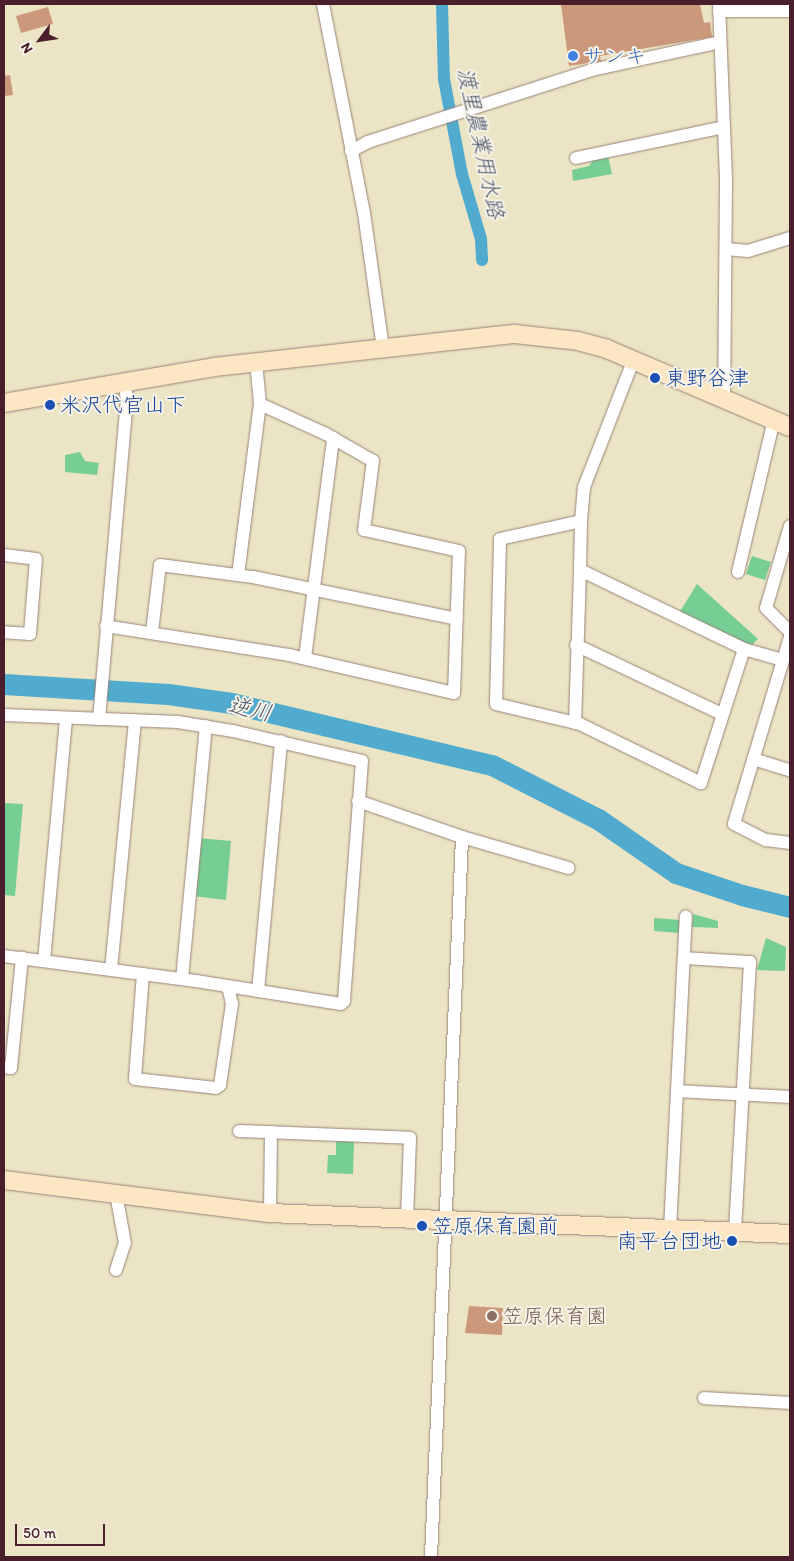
<!DOCTYPE html>
<html>
<head>
<meta charset="utf-8">
<style>
  body { margin:0 }
  #map { position:relative; width:794px; height:1561px; overflow:hidden; background:#ebe4c5; font-family:Itim,"Klee One",sans-serif }
  div>[style] { position:absolute }
  .green>* { inset:0; background:#76ce94 }
  .canal>* { height:12px; margin:-6px; padding:0 6px; transform-origin:6px; border-radius:6px; background:#50abce }
  .river>* { height:21px; margin:-10.5px; padding:0 10.5px; transform-origin:10.5px; border-radius:10.5px; background:#50abce }
  .building>* { inset:0; background:#cb987b }
  .roads { filter:drop-shadow(0 0 1px #9a8278) drop-shadow(0 0 1px #9a8278) }
  .street>* { height:12px; margin:-6px; padding:0 6px; transform-origin:6px; border-radius:6px; background:#fff }
  .secondary>* { height:18px; margin:-9px; padding:0 9px; transform-origin:9px; border-radius:9px; background:#fce6c4 }
  .dots>* { width:14px; height:14px; translate:-50% -50%; box-sizing:border-box; border:2px solid #f7f3e8; border-radius:50% }
  span { translate:-50% -50%; white-space:nowrap; text-align:center; line-height:1.15; -webkit-text-stroke:4px #f7f3e8; paint-order:stroke }
  .shop-label { font-size:21px; color:#366cbe }
  .left { translate:0 -50%; text-align:left }
  .transit-label { font-size:21px; color:#164399 }
  .right { translate:-100% -50%; text-align:right }
  .education-label { font-size:21px; color:#785e54 }
  .water-label { font-size:22px; color:#4c576c; font-style:italic }
  .frame { position:absolute; inset:0; border:5px solid #4a1f2b; pointer-events:none }
  .north { position:absolute; left:15px; top:15px; width:50px; height:50px; -webkit-text-stroke:4px #f7f3e8; paint-order:stroke; rotate:239deg; font-size:14px; font-weight:700; line-height:20px; text-align:center; color:#4a1f2b }
  .north::after { content:''; display:block; margin:auto; width:18px; height:22px; background:#4a1f2b; clip-path:polygon(50% 0,100% 100%,50% 72%,0 100%) }
  .scale { position:absolute; left:15px; top:1524px; width:90px; height:22px; box-sizing:border-box; border:2px solid #4a1f2b; border-top:0; padding-left:6px; font-size:15px; line-height:18px; white-space:nowrap; color:#4a1f2b; -webkit-text-stroke:4px #f7f3e8; paint-order:stroke }
</style>
</head>
<body>
<div id="map">
  <div class="green">
    <div style="clip-path:polygon(608px 156px,612px 174px,573px 181px,572px 170px,589px 166px,594px 159px)"></div>
    <div style="clip-path:polygon(80px 452px,85px 461px,99px 463px,97px 475px,65px 472px,65px 455px)"></div>
    <div style="clip-path:polygon(752px 556px,771px 562px,765px 580px,746px 574px)"></div>
    <div style="clip-path:polygon(697px 584px,758px 639px,751px 646px,679px 613px)"></div>
    <div style="clip-path:polygon(4px 803px,23px 804px,15px 896px,4px 895px)"></div>
    <div style="clip-path:polygon(198px 838px,231px 841px,226px 900px,193px 896px)"></div>
    <div style="clip-path:polygon(693px 914px,718px 921px,718px 928px,692px 927px)"></div>
    <div style="clip-path:polygon(654px 918px,680px 920px,679px 933px,654px 931px)"></div>
    <div style="clip-path:polygon(766px 938px,786px 947px,785px 971px,757px 970px)"></div>
    <div style="clip-path:polygon(336px 1141px,354px 1141px,353px 1174px,327px 1173px,328px 1155px,336px 1155px)"></div>
  </div>
  <div class="canal">
    <div style="left:442px;top:4px;width:75px;rotate:88.5deg"></div>
    <div style="left:444px;top:79px;width:97px;rotate:79.3deg"></div>
    <div style="left:462px;top:174px;width:68px;rotate:73.7deg"></div>
    <div style="left:481px;top:239px;width:21px;rotate:87deg"></div>
  </div>
  <div class="river">
    <div style="left:4px;top:684px;width:164px;rotate:3.5deg"></div>
    <div style="left:168px;top:694px;width:64px;rotate:8.1deg"></div>
    <div style="left:231px;top:703px;width:268px;rotate:13.4deg"></div>
    <div style="left:492px;top:765px;width:119px;rotate:27deg"></div>
    <div style="left:598px;top:819px;width:95px;rotate:34.7deg"></div>
    <div style="left:676px;top:873px;width:70px;rotate:18.4deg"></div>
    <div style="left:742px;top:895px;width:49px;rotate:14deg"></div>
  </div>
  <div class="building">
    <div style="clip-path:polygon(561px 4px,700px 4px,704px 23px,710px 22px,712px 37px,600px 56px,601px 61px,569px 66px)"></div>
    <div style="clip-path:polygon(48px 7px,53px 24px,21px 33px,16px 16px)"></div>
    <div style="clip-path:polygon(10px 75px,13px 95px,4px 96px,4px 76px)"></div>
    <div style="clip-path:polygon(469px 1306px,503px 1308px,502px 1335px,465px 1333px)"></div>
  </div>
  <div class="roads">
    <div class="street">
      <div style="left:323px;top:4px;width:213px;rotate:78.9deg"></div>
      <div style="left:364px;top:213px;width:136px;rotate:82deg"></div>
      <div style="left:719px;top:4px;width:176px;rotate:87.7deg"></div>
      <div style="left:726px;top:180px;width:220px;rotate:90.5deg"></div>
      <div style="left:719px;top:11px;width:71px"></div>
      <div style="left:351px;top:151px;width:19px;rotate:-28deg"></div>
      <div style="left:368px;top:142px;width:235px;rotate:-17.8deg"></div>
      <div style="left:592px;top:70px;width:131px;rotate:-12.3deg"></div>
      <div style="left:576px;top:158px;width:151px;rotate:-11.8deg"></div>
      <div style="left:726px;top:249px;width:22px;rotate:5deg"></div>
      <div style="left:748px;top:251px;width:44px;rotate:-17.2deg"></div>
      <div style="left:581px;top:521px;width:49px;rotate:91.2deg"></div>
      <div style="left:580px;top:570px;width:182px;rotate:25.7deg"></div>
      <div style="left:744px;top:649px;width:141px;rotate:107.8deg"></div>
      <div style="left:701px;top:783px;width:135px;rotate:-154deg"></div>
      <div style="left:580px;top:724px;width:86px;rotate:-166.6deg"></div>
      <div style="left:496px;top:704px;width:165px;rotate:-88.6deg"></div>
      <div style="left:500px;top:539px;width:83px;rotate:-12.5deg"></div>
      <div style="left:581px;top:521px;width:34px;rotate:-85deg"></div>
      <div style="left:584px;top:487px;width:135px;rotate:-68.7deg"></div>
      <div style="left:790px;top:526px;width:85px;rotate:106.3deg"></div>
      <div style="left:766px;top:608px;width:34px;rotate:45deg"></div>
      <div style="left:4px;top:555px;width:32px;rotate:7deg"></div>
      <div style="left:36px;top:559px;width:75px;rotate:94.6deg"></div>
      <div style="left:30px;top:634px;width:26px;rotate:-176deg"></div>
      <div style="left:738px;top:572px;width:156px;rotate:-76.7deg"></div>
      <div style="left:238px;top:575px;width:172px;rotate:-82.7deg"></div>
      <div style="left:106px;top:626px;width:185px;rotate:9deg"></div>
      <div style="left:289px;top:655px;width:169px;rotate:13deg"></div>
      <div style="left:454px;top:693px;width:142px;rotate:-88deg"></div>
      <div style="left:459px;top:551px;width:97px;rotate:-167.5deg"></div>
      <div style="left:364px;top:530px;width:70px;rotate:-82.6deg"></div>
      <div style="left:373px;top:461px;width:54px;rotate:-150.1deg"></div>
      <div style="left:326px;top:434px;width:72px;rotate:-155.6deg"></div>
      <div style="left:260px;top:404px;width:42px;rotate:-95.4deg"></div>
      <div style="left:152px;top:632px;width:67px;rotate:-83.2deg"></div>
      <div style="left:160px;top:565px;width:94px;rotate:7.4deg"></div>
      <div style="left:253px;top:577px;width:208px;rotate:11.6deg"></div>
      <div style="left:790px;top:637px;width:195px;rotate:106.7deg"></div>
      <div style="left:734px;top:824px;width:36px;rotate:27deg"></div>
      <div style="left:766px;top:840px;width:24px;rotate:7deg"></div>
      <div style="left:576px;top:645px;width:161px;rotate:25.3deg"></div>
      <div style="left:744px;top:649px;width:40px;rotate:16deg"></div>
      <div style="left:305px;top:658px;width:222px;rotate:-82.7deg"></div>
      <div style="left:4px;top:715px;width:174px;rotate:2.3deg"></div>
      <div style="left:178px;top:722px;width:56px;rotate:9.3deg"></div>
      <div style="left:233px;top:731px;width:132px;rotate:13.1deg"></div>
      <div style="left:362px;top:761px;width:241px;rotate:94.3deg"></div>
      <div style="left:344px;top:1001px;width:4px;rotate:135deg"></div>
      <div style="left:341px;top:1004px;width:147px;rotate:-171deg"></div>
      <div style="left:196px;top:981px;width:194px;rotate:-172.6deg"></div>
      <div style="left:99px;top:719px;width:318px;rotate:-85deg"></div>
      <div style="left:127px;top:402px;width:19px;rotate:-96deg"></div>
      <div style="left:575px;top:723px;width:153px;rotate:-88.1deg"></div>
      <div style="left:753px;top:759px;width:39px;rotate:17deg"></div>
      <div style="left:358px;top:801px;width:110px;rotate:19.1deg"></div>
      <div style="left:462px;top:837px;width:111px;rotate:16.2deg"></div>
      <div style="left:684px;top:958px;width:66px;rotate:3.5deg"></div>
      <div style="left:750px;top:962px;width:270px;rotate:93.2deg"></div>
      <div style="left:44px;top:961px;width:244px;rotate:-84.8deg"></div>
      <div style="left:111px;top:970px;width:251px;rotate:-84.5deg"></div>
      <div style="left:143px;top:974px;width:105px;rotate:94.4deg"></div>
      <div style="left:135px;top:1079px;width:81px;rotate:6.3deg"></div>
      <div style="left:216px;top:1088px;width:5px;rotate:-37deg"></div>
      <div style="left:220px;top:1085px;width:82px;rotate:-81.6deg"></div>
      <div style="left:232px;top:1004px;width:18px;rotate:-103deg"></div>
      <div style="left:182px;top:979px;width:254px;rotate:-84.6deg"></div>
      <div style="left:258px;top:991px;width:251px;rotate:-84.7deg"></div>
      <div style="left:4px;top:1067px;width:7px;rotate:8deg"></div>
      <div style="left:11px;top:1068px;width:111px;rotate:-84.3deg"></div>
      <div style="left:677px;top:1091px;width:113px;rotate:3deg"></div>
      <div style="left:239px;top:1131px;width:171px;rotate:2.3deg"></div>
      <div style="left:410px;top:1138px;width:81px;rotate:92.1deg"></div>
      <div style="left:270px;top:1213px;width:81px;rotate:-89.3deg"></div>
      <div style="left:670px;top:1229px;width:313px;rotate:-87.1deg"></div>
      <div style="left:116px;top:1270px;width:28px;rotate:-72deg"></div>
      <div style="left:125px;top:1243px;width:50px;rotate:-100.4deg"></div>
      <div style="left:704px;top:1398px;width:86px;rotate:3.3deg"></div>
      <div style="left:431px;top:1557px;width:721px;rotate:-87.53deg"></div>
    </div>
    <div class="secondary">
      <div style="left:4px;top:403px;width:213px;rotate:-9.7deg"></div>
      <div style="left:214px;top:367px;width:303px;rotate:-6.3deg"></div>
      <div style="left:515px;top:334px;width:63px;rotate:6.3deg"></div>
      <div style="left:578px;top:341px;width:30px;rotate:15deg"></div>
      <div style="left:607px;top:349px;width:199px;rotate:23.1deg"></div>
      <div style="left:4px;top:1180px;width:268px;rotate:7.1deg"></div>
      <div style="left:270px;top:1213px;width:520px;rotate:2.31deg"></div>
    </div>
  </div>
  <div class="dots">
    <div style="left:573px;top:56px;background:#3f7fe0"></div>
    <div style="left:655px;top:378px;background:#1a4fb4"></div>
    <div style="left:50px;top:405px;background:#1a4fb4"></div>
    <div style="left:422px;top:1226px;background:#1a4fb4"></div>
    <div style="left:732px;top:1241px;background:#1a4fb4"></div>
    <div style="left:492px;top:1316px;background:#8d6e63"></div>
  </div>
  <div class="shop-label">
    <span class="left" style="left:583px;top:56px">サンキ</span>
  </div>
  <div class="transit-label">
    <span class="left" style="left:665px;top:378px">東野谷津</span>
    <span class="left" style="left:60px;top:405px">米沢代官山下</span>
    <span class="left" style="left:432px;top:1226px">笠原保育園前</span>
    <span class="right" style="left:722px;top:1241px">南平台団地</span>
  </div>
  <div class="education-label">
    <span class="left" style="left:502px;top:1316px">笠原保育園</span>
  </div>
  <div class="water-label">
    <span style="left:481px;top:143px;rotate:78deg">渡里農業用水路</span>
    <span style="left:250px;top:709px;rotate:12deg">逆川</span>
  </div>
  <div class="frame"></div>
  <div class="north">N</div>
  <div class="scale">50 m</div>
</div>
</body>
</html>
